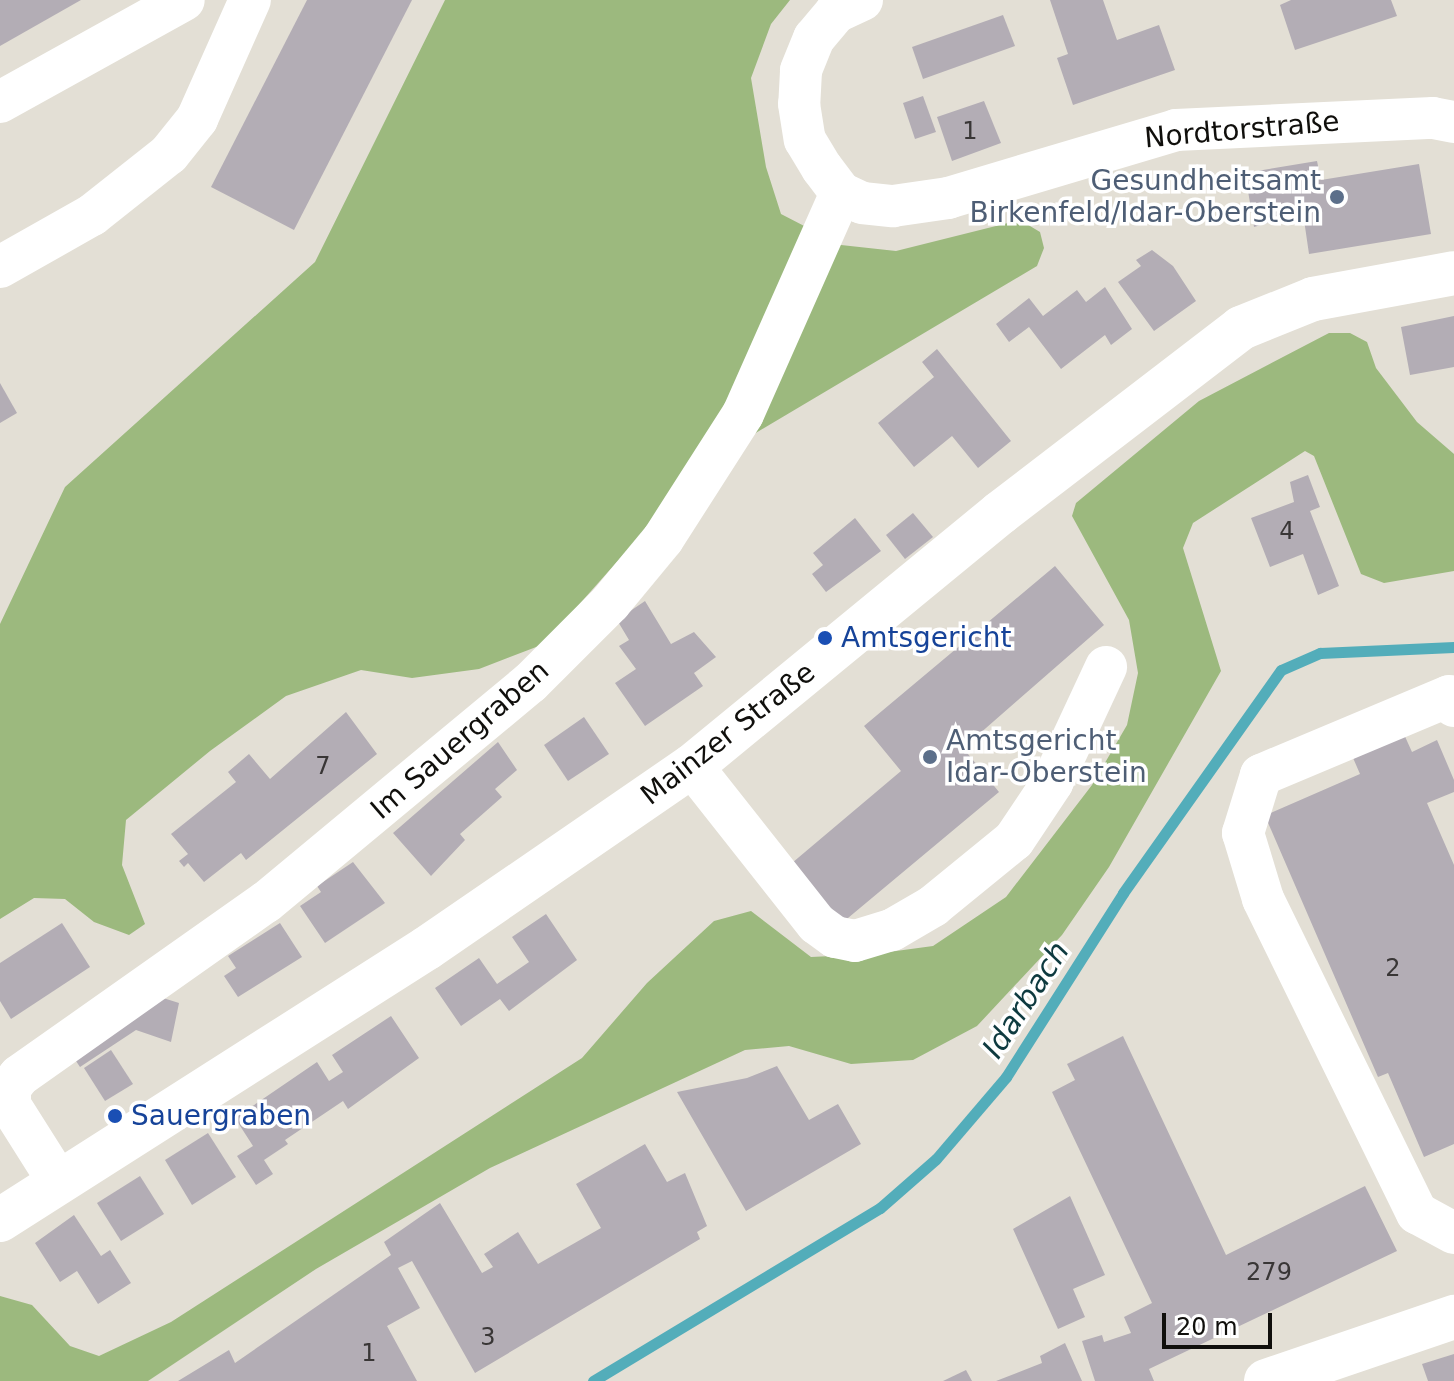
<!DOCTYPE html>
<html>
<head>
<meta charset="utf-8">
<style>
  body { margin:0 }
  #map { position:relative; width:1454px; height:1381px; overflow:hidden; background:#e3dfd5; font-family:"DejaVu Sans",sans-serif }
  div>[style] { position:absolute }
  .forest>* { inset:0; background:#9cb97e }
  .stream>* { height:11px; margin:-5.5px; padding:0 5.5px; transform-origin:5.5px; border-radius:5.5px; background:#53adba }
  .building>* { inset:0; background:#b3adb5 }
  .minor>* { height:42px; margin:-21px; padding:0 21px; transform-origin:21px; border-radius:21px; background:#fff }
  .major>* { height:44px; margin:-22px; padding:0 22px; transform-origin:22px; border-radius:22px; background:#fff }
  .dots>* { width:22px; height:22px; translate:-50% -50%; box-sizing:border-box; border:4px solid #fff; border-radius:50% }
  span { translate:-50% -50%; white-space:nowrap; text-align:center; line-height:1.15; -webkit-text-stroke:7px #fff; paint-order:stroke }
  .number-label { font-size:24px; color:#393636 }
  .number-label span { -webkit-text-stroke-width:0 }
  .street-label { font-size:28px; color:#100f0c }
  .service-label { font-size:28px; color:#4e5e75 }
  .right { translate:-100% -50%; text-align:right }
  .left { translate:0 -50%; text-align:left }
  .transit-label { font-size:28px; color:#164399 }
  .water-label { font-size:30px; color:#0e3a3f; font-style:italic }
  .scale { position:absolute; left:1162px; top:1313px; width:110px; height:36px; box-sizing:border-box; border:4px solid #100f0c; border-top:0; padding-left:10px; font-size:24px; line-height:28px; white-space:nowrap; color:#100f0c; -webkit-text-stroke:6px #fff; paint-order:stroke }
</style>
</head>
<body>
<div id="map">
  <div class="forest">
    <div style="clip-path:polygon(445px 0,790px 0,771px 24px,751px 78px,766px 167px,781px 214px,841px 245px,896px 251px,1020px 220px,1040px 232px,1044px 248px,1037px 266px,754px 434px,639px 537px,544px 644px,479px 669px,412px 678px,361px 670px,286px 696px,210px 751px,126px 820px,122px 865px,145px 924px,129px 935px,94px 922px,65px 899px,34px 898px,0 919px,0 624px,65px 487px,315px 262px)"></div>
    <div style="clip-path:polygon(1329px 333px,1350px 333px,1367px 342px,1376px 368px,1417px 422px,1454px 454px,1454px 571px,1384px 583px,1361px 574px,1314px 456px,1305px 451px,1193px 523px,1183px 548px,1221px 671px,1109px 867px,1062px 935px,977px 1026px,913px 1060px,851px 1064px,789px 1046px,745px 1050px,490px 1168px,316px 1269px,148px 1381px,0 1381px,0 1296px,32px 1305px,70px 1346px,99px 1356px,171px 1322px,582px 1058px,647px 983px,714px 921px,751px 911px,811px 957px,874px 954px,933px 946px,1006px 897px,1092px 785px,1127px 725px,1138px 673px,1129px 620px,1072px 516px,1076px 503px,1199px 401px)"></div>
  </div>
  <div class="stream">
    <div style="left:593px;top:1381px;width:335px;rotate:-31.1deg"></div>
    <div style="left:880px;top:1208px;width:74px;rotate:-41.2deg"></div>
    <div style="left:936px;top:1159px;width:108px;rotate:-49.5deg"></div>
    <div style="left:1006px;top:1077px;width:218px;rotate:-57.5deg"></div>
    <div style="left:1123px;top:893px;width:273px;rotate:-54.7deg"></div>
    <div style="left:1281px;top:670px;width:43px;rotate:-23.6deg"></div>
    <div style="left:1320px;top:653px;width:134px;rotate:-2.6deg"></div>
  </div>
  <div class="building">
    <div style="clip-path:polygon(0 0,81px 0,0 46px)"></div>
    <div style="clip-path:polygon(307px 0,412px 0,294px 230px,211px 187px)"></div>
    <div style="clip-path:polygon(1050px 0,1103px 0,1117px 40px,1159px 25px,1175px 70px,1073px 105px,1057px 58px,1068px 54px)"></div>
    <div style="clip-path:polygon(1391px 0,1397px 16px,1295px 50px,1280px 5px,1291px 0)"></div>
    <div style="clip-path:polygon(1003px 15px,1015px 46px,923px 79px,912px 47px)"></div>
    <div style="clip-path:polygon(923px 96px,936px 132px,915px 139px,903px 103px)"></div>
    <div style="clip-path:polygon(984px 101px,1001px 143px,952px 161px,937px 117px)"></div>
    <div style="clip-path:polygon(1317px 161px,1321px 180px,1419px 164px,1431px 234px,1309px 254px,1303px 213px,1254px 227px,1245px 173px)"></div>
    <div style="clip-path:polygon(1152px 250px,1173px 266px,1196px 301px,1154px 331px,1118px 282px,1141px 266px,1136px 260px)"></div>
    <div style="clip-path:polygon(1105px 287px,1132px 329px,1111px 345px,1105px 335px,1061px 369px,1029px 327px,1009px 342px,996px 324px,1029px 298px,1043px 316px,1077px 290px,1086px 302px)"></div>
    <div style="clip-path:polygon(1454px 316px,1454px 367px,1410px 375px,1401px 327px)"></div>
    <div style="clip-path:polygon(937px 349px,1011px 441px,978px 468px,952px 436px,914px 467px,878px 423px,934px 377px,922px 362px)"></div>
    <div style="clip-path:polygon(0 383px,17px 413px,0 423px)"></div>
    <div style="clip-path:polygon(1308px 475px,1320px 507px,1310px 511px,1339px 586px,1318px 595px,1303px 554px,1270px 567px,1251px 518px,1294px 502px,1290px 482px)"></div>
    <div style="clip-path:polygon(913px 513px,933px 537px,905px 559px,886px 535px)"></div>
    <div style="clip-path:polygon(855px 518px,881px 551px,826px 592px,812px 574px,823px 565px,813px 553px)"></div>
    <div style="clip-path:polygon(1055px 566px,1104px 625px,978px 735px,974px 730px,959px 743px,999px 792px,842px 923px,792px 863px,901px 771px,864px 726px)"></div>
    <div style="clip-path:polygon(645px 601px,671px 644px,694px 632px,716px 657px,694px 673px,703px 686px,645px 726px,615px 683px,636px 669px,619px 646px,629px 640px,617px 620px)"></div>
    <div style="clip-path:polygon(346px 712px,377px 754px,246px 860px,241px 853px,204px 882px,188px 863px,184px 867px,179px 861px,188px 854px,171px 834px,236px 782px,228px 772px,249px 754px,270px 779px)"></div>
    <div style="clip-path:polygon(584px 717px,609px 754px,568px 781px,544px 745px)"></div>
    <div style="clip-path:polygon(1398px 721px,1412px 752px,1437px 740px,1454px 780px,1454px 792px,1427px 803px,1454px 865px,1454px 1144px,1424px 1157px,1388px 1073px,1378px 1077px,1266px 818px,1259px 818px,1360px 774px,1347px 744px)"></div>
    <div style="clip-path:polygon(498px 742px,517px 770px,495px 789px,502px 797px,460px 834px,465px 840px,431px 876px,393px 833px)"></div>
    <div style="clip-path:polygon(353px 862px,385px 903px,325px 943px,300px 906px,321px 892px,317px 886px)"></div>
    <div style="clip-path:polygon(546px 914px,577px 960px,509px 1011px,500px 999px,461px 1026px,435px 988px,479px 958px,497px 984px,529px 962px,512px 937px)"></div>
    <div style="clip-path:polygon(62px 923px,90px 967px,11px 1019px,0 1001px,0 963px)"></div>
    <div style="clip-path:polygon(280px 923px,302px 957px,238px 997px,224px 976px,236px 968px,228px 956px)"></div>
    <div style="clip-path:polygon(160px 997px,179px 1003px,171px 1042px,136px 1030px,80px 1067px,72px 1055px)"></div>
    <div style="clip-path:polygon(391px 1016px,419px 1058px,348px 1109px,343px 1101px,285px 1140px,288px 1144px,264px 1160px,273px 1174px,256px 1185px,237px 1156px,253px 1146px,235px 1118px,317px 1062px,329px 1081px,343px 1072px,332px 1055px)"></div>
    <div style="clip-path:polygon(1123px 1036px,1226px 1255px,1365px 1186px,1397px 1251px,1149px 1369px,1154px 1381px,1095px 1381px,1082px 1341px,1102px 1335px,1104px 1342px,1131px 1333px,1124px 1317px,1152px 1303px,1052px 1092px,1075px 1080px,1067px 1064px)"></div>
    <div style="clip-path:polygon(111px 1050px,133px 1084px,105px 1101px,84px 1068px)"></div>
    <div style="clip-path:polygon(777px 1066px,809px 1120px,838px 1104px,861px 1144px,746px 1211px,677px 1092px,747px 1078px)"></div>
    <div style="clip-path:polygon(208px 1133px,236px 1177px,192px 1205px,165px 1160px)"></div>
    <div style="clip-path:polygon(645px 1144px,667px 1182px,685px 1173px,707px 1226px,697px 1232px,700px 1239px,475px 1373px,412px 1261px,398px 1268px,420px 1308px,387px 1326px,417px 1381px,178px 1381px,229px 1350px,235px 1363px,391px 1255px,384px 1242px,440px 1203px,482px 1273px,493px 1267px,484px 1254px,518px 1232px,538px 1264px,601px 1228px,576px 1184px)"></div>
    <div style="clip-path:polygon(140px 1176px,164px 1214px,121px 1241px,97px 1203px)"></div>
    <div style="clip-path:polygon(1070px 1196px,1105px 1275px,1073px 1289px,1085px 1317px,1058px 1329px,1013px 1229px)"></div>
    <div style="clip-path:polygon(74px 1215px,101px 1256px,110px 1250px,131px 1283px,98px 1304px,77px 1271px,60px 1282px,35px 1243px)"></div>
    <div style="clip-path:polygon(1065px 1343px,1082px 1381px,996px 1381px,1042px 1363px,1040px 1356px)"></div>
    <div style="clip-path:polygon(1454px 1354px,1454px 1381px,1428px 1381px,1422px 1364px)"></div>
    <div style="clip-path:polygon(966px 1370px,972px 1381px,943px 1381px)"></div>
  </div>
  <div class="minor">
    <div style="left:862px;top:0;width:29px;rotate:155deg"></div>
    <div style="left:836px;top:12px;width:34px;rotate:130deg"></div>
    <div style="left:814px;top:38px;width:35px;rotate:112deg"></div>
    <div style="left:801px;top:71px;width:33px;rotate:93deg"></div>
    <div style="left:799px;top:104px;width:36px;rotate:81deg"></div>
    <div style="left:805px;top:140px;width:33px;rotate:59deg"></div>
    <div style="left:822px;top:168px;width:31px;rotate:53deg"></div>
    <div style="left:841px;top:193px;width:23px;rotate:25deg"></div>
    <div style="left:862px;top:203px;width:31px;rotate:6deg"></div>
    <div style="left:893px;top:206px;width:56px;rotate:-8.3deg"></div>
    <div style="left:948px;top:198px;width:238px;rotate:-16.6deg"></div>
    <div style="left:1176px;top:130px;width:257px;rotate:-2.7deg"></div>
    <div style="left:1433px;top:118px;width:21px;rotate:11deg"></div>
    <div style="left:0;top:102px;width:210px;rotate:-29deg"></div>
    <div style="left:0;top:267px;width:106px;rotate:-29.5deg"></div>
    <div style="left:92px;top:215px;width:98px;rotate:-38.4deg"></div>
    <div style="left:169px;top:154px;width:45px;rotate:-51.3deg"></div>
    <div style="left:197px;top:119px;width:130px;rotate:-66deg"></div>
    <div style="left:1454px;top:706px;width:11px;rotate:-117deg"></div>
    <div style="left:1449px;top:696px;width:204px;rotate:157.2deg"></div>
    <div style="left:1261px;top:775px;width:61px;rotate:107.2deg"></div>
    <div style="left:1243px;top:833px;width:69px;rotate:73.1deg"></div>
    <div style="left:1263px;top:899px;width:350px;rotate:63.9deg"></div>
    <div style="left:1417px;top:1213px;width:42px;rotate:28.4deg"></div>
    <div style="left:692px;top:766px;width:201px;rotate:51.7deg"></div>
    <div style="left:817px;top:924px;width:22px;rotate:36deg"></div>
    <div style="left:835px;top:937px;width:20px;rotate:11deg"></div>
    <div style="left:855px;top:941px;width:39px;rotate:-17deg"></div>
    <div style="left:892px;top:930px;width:48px;rotate:-30.3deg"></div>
    <div style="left:933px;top:906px;width:104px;rotate:-39.2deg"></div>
    <div style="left:1014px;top:840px;width:69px;rotate:-56.3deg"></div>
    <div style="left:1052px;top:783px;width:128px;rotate:-65deg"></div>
    <div style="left:58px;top:1181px;width:90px;rotate:-122.3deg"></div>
    <div style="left:10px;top:1105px;width:17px;rotate:-90deg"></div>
    <div style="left:10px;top:1088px;width:15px;rotate:-53deg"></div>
    <div style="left:19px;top:1076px;width:302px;rotate:-35.2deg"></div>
    <div style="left:266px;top:902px;width:343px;rotate:-39.7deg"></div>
    <div style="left:530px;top:683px;width:113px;rotate:-45deg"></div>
    <div style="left:610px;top:603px;width:83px;rotate:-50.4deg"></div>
    <div style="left:663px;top:539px;width:148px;rotate:-57.4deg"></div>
    <div style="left:743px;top:414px;width:242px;rotate:-66.1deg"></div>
  </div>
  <div class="major">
    <div style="left:0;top:1220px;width:506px;rotate:-32.5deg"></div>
    <div style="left:427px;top:948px;width:321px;rotate:-34.5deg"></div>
    <div style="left:692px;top:766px;width:399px;rotate:-39.4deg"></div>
    <div style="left:1000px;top:513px;width:304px;rotate:-37.5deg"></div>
    <div style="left:1241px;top:328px;width:78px;rotate:-21.9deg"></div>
    <div style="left:1313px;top:299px;width:143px;rotate:-10.4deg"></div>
    <div style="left:1266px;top:1381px;width:199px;rotate:-18.8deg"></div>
  </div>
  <div class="dots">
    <div style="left:1337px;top:197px;background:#5c6f8a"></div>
    <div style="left:825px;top:638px;background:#1a4fb4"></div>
    <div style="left:930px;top:757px;background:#5c6f8a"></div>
    <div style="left:115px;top:1116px;background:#1a4fb4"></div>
  </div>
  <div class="number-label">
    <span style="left:970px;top:132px">1</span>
    <span style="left:1287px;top:532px">4</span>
    <span style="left:323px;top:767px">7</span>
    <span style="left:1393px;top:969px">2</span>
    <span style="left:1269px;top:1273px">279</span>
    <span style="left:488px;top:1338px">3</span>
    <span style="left:369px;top:1354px">1</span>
  </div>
  <div class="street-label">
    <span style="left:1242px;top:130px;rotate:-5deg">Nordtorstraße</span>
    <span style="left:728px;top:734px;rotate:-38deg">Mainzer Straße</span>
    <span style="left:460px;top:740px;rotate:-41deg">Im Sauergraben</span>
  </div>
  <div class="service-label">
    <span class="right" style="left:1321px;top:197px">Gesundheitsamt<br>Birkenfeld/Idar-Oberstein</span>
    <span class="left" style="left:946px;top:757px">Amtsgericht<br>Idar-Oberstein</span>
  </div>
  <div class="transit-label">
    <span class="left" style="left:841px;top:638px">Amtsgericht</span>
    <span class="left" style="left:131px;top:1116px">Sauergraben</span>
  </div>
  <div class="water-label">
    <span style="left:1026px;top:1000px;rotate:-57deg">Idarbach</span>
  </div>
  <div class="scale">20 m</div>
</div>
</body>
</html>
